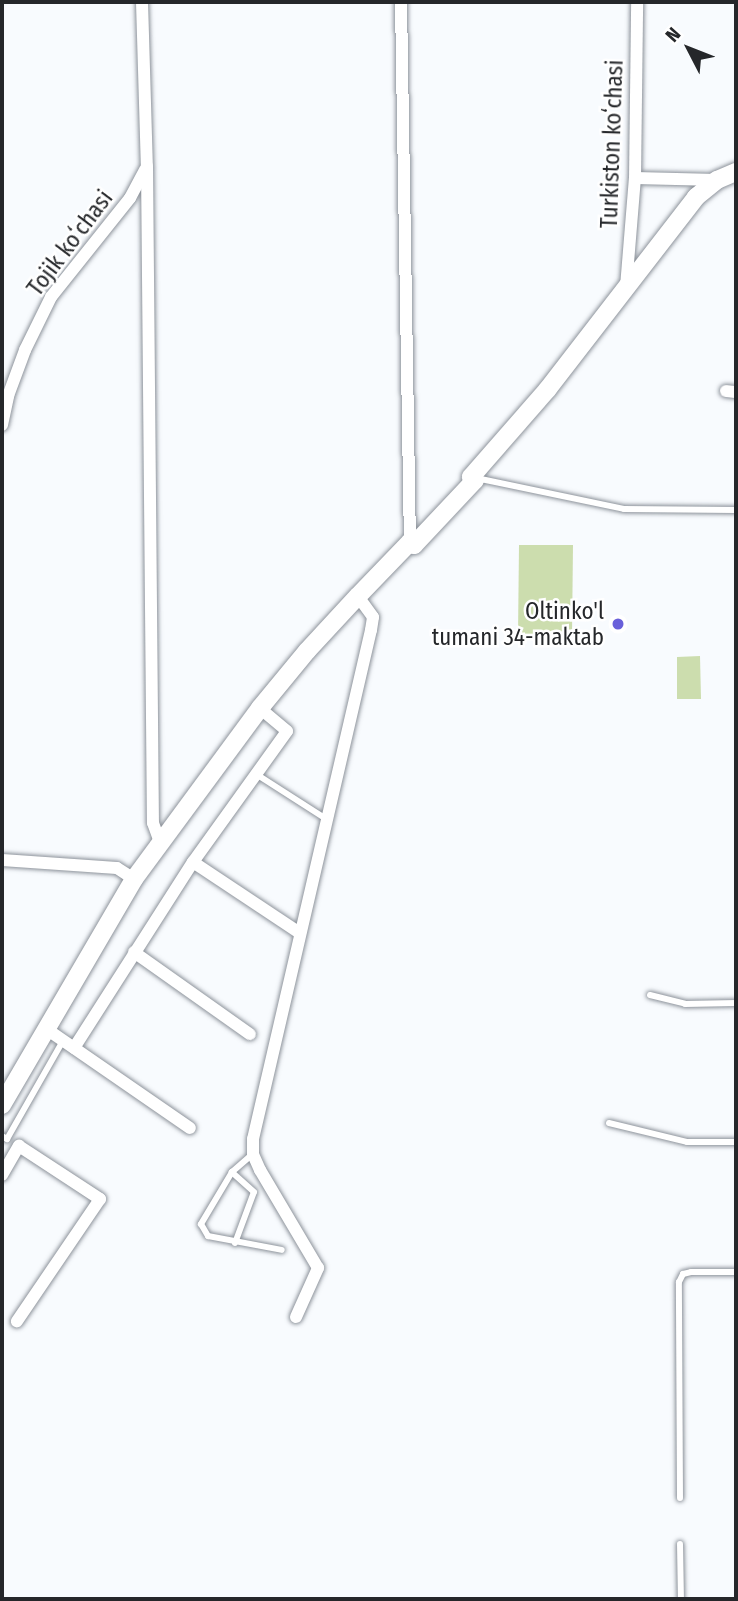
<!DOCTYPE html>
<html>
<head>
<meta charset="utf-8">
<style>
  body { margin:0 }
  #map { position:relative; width:738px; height:1601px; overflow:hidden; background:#f8fbfe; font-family:"Fira Sans Condensed",sans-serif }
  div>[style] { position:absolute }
  .green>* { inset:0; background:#ccddae }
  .roads { filter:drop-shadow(0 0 2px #8d939b) drop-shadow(0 0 2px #8d939b) }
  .lane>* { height:6px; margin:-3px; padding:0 3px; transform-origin:3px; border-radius:3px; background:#fff }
  .street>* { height:12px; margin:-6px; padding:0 6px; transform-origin:6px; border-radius:6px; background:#fff }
  .secondary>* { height:18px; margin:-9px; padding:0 9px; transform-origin:9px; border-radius:9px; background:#fff }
  .dots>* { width:19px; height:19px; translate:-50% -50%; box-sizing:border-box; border:4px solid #fff; border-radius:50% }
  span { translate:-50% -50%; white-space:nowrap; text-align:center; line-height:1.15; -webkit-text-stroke:5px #fff; paint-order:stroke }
  .street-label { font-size:23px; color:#25272a }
  .poi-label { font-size:23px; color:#25272a }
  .right { translate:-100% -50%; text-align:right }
  .frame { position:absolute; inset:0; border:4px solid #25272a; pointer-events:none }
  .north { position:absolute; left:654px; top:14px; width:70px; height:70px; -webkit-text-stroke:5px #fff; paint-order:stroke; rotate:312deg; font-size:19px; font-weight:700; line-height:28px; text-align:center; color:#25272a }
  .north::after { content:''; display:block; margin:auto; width:24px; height:32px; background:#25272a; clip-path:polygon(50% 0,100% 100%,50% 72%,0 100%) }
</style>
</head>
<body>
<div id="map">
  <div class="green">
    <div style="clip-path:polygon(519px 545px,573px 545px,572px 635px,518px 635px)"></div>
    <div style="clip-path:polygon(700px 656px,701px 699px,677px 699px,677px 657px)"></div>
  </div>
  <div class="roads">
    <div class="lane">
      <div style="left:476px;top:478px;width:151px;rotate:11.8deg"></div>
      <div style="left:624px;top:509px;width:112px;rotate:0.5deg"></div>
      <div style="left:256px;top:774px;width:83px;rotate:32.7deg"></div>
      <div style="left:650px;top:995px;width:36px;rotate:14deg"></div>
      <div style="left:685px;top:1004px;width:51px;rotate:-1.1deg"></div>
      <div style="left:609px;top:1123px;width:80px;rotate:13.7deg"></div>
      <div style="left:687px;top:1142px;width:49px"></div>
      <div style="left:2px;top:1136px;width:6px;rotate:31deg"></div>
      <div style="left:7px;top:1139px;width:113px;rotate:-60.3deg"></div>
      <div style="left:232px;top:1172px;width:61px;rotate:120.8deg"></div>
      <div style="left:201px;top:1224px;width:14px;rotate:60deg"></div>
      <div style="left:208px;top:1236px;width:75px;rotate:10.7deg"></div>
      <div style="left:235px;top:1243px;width:54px;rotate:-69.6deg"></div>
      <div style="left:254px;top:1192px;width:30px;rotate:-138deg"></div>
      <div style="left:232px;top:1172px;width:28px;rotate:-41deg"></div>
      <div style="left:680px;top:1498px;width:216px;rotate:-90.3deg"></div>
      <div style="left:679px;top:1282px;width:9px;rotate:-63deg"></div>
      <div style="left:683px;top:1274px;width:8px;rotate:-14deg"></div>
      <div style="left:691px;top:1272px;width:45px"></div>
      <div style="left:680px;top:1544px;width:55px;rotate:89deg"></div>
    </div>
    <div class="street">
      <div style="left:142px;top:2px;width:164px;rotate:88.3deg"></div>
      <div style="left:147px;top:166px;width:657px;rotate:89.48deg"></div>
      <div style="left:153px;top:823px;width:20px;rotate:70deg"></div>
      <div style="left:401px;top:2px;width:540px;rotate:89.05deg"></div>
      <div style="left:635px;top:178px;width:82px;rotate:1.4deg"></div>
      <div style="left:626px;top:287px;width:109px;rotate:-85.3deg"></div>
      <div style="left:635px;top:178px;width:176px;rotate:-89.3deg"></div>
      <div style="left:726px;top:391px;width:10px;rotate:6deg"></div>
      <div style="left:2px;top:425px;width:30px;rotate:-78deg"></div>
      <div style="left:8px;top:396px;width:49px;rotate:-69.7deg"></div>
      <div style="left:25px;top:350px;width:59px;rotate:-63.9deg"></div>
      <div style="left:51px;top:297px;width:127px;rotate:-51.4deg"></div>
      <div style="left:130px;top:198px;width:32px;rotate:-62deg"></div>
      <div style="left:2px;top:860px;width:115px;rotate:4deg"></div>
      <div style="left:117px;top:868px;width:20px;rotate:33deg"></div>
      <div style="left:193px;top:862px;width:161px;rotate:-54.3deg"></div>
      <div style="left:287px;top:731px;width:35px;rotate:-140deg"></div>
      <div style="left:134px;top:952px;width:142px;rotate:35.3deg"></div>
      <div style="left:45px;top:1028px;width:176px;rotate:34.6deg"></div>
      <div style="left:74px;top:1048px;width:221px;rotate:-57.4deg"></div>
      <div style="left:193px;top:862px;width:128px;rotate:33.6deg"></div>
      <div style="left:2px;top:1175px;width:34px;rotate:-60deg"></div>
      <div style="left:19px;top:1146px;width:97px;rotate:33.2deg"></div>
      <div style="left:100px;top:1199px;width:148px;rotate:124.2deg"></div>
      <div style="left:296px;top:1317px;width:54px;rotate:-65.8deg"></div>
      <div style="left:318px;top:1268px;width:114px;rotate:-120.6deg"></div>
      <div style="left:260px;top:1170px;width:17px;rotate:-114deg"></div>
      <div style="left:253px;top:1154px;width:15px;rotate:-90deg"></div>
      <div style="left:253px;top:1139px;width:522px;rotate:-76.95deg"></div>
      <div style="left:371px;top:630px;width:13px;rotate:-81deg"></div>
      <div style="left:373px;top:617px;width:26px;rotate:-126deg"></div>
    </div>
    <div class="secondary">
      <div style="left:2px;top:1105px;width:262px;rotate:-59.7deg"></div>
      <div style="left:134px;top:879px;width:212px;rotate:-53.6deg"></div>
      <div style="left:260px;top:708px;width:74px;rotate:-50.5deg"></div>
      <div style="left:307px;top:651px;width:75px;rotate:-47.2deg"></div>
      <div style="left:358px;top:596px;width:75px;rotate:-46.1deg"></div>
      <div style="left:410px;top:542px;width:5px;rotate:37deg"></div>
      <div style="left:414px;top:545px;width:89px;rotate:-46.8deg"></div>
      <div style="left:475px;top:480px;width:5px;rotate:-143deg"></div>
      <div style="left:471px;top:477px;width:116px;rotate:-48.9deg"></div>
      <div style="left:547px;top:390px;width:244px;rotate:-52.3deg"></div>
      <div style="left:696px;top:197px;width:27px;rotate:-39deg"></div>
      <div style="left:717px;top:180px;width:21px;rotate:-23deg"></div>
    </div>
  </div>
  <div class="dots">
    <div style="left:618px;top:624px;background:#6960da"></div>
  </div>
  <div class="street-label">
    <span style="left:612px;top:144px;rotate:-88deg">Turkiston koʻchasi</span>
    <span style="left:70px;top:243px;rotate:-53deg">Tojik koʻchasi</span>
  </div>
  <div class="poi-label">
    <span class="right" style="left:604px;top:624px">Oltinko'l<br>tumani 34-maktab</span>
  </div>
  <div class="frame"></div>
  <div class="north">N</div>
</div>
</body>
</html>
